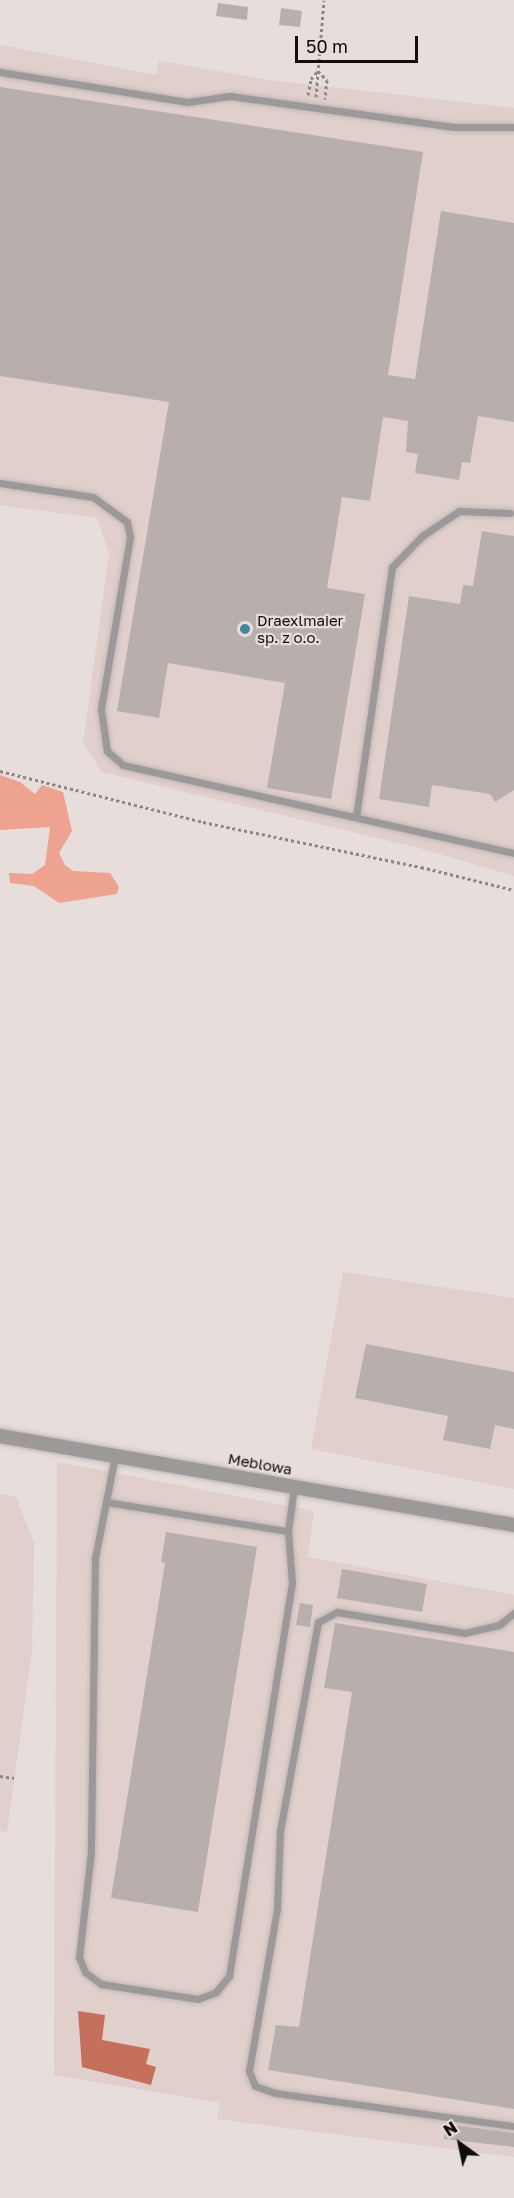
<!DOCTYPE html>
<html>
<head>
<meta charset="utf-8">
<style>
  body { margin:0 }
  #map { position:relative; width:514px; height:2198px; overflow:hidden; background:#e7dddb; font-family:"Golos Text",sans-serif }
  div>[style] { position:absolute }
  .built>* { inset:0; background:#e1cfcb }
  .green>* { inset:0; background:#eea391 }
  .water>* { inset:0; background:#c4705d }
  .building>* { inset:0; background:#b8afad }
  .path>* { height:3px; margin-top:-1.5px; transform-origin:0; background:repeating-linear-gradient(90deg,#8d8684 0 3px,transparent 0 6px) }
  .roads { filter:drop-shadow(0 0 2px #c0b8b6) drop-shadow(0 0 2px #c0b8b6) }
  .lane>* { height:7px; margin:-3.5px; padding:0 3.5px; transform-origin:3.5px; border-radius:3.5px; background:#9d9998 }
  .street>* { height:14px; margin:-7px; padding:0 7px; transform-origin:7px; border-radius:7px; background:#9d9998 }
  .dots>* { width:16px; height:16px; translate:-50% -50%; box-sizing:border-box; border:3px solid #e7dddb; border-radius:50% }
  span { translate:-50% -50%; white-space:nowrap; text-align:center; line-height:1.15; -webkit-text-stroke:4.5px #e7dddb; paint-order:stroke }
  .poi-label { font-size:15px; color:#100d0c }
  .left { translate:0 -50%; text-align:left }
  .street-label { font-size:15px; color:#100d0c }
  .north { position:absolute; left:430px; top:2114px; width:60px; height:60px; -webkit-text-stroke:4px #e7dddb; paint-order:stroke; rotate:327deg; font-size:16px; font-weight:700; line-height:24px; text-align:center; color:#100d0c }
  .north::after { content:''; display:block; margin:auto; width:21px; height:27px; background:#100d0c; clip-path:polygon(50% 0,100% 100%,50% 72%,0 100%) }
  .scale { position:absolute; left:295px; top:36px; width:123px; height:27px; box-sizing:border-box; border:3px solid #100d0c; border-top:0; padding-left:8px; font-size:18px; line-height:21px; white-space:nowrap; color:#100d0c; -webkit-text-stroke:4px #e7dddb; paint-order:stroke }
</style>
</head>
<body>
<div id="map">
  <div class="built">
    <div style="clip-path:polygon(0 45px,156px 75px,159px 61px,270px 80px,514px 108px,514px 876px,419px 848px,102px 772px,83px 743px,109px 554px,97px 518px,0 505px)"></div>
    <div style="clip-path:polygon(343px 1272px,514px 1298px,514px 1489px,311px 1449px)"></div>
    <div style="clip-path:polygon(57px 1462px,314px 1511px,308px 1557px,514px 1595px,514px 2157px,217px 2119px,220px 2103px,54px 2075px)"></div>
    <div style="clip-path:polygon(0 1494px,16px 1497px,34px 1543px,32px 1650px,7px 1832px,0 1831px)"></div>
  </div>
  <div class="green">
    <div style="clip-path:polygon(0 775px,20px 782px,35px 794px,42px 785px,63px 792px,72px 831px,59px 853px,65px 865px,73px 871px,110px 873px,119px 887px,117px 894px,59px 903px,34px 886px,10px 883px,9px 873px,32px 874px,45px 865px,50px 827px,0 830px)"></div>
  </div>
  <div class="water">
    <div style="clip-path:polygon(78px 2011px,105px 2015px,102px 2040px,150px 2049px,146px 2064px,156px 2067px,151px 2085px,82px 2067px)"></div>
  </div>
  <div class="building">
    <div style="clip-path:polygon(218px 3px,248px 7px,247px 20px,216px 16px)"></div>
    <div style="clip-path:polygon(281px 8px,302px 11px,300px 27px,279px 25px)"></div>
    <div style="clip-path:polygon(0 87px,423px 152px,388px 375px,415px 379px,441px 211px,514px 223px,514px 422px,478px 416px,470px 463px,462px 462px,459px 480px,415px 473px,418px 454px,406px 452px,408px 421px,383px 417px,370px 501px,342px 497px,327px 588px,365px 594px,331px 799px,267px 788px,285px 683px,168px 663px,159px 718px,117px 711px,169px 402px,0 376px)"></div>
    <div style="clip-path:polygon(482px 531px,514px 536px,514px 790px,495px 802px,490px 794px,432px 785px,429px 807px,379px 799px,409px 596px,460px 604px,463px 585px,473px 586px)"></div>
    <div style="clip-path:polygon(366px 1344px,514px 1372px,514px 1429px,495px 1425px,490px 1449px,443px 1440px,448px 1416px,355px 1398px)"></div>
    <div style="clip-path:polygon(166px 1532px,257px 1547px,198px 1912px,111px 1898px,165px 1563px,161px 1562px)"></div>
    <div style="clip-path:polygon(342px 1569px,427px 1584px,422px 1612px,337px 1598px)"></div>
    <div style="clip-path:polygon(300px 1603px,313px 1605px,310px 1627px,296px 1625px)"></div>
    <div style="clip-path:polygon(335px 1623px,514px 1652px,514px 2109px,268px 2070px,276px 2025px,299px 2027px,352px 1692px,324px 1688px)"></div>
    <div style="clip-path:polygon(446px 2124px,514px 2133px,514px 2147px,444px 2139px)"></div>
  </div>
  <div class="path">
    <div style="left:308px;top:95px;width:16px;rotate:-79deg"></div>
    <div style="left:311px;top:79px;width:11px;rotate:-49deg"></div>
    <div style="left:318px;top:71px;width:13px;rotate:45deg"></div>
    <div style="left:327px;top:80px;width:19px;rotate:96deg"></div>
    <div style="left:316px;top:97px;width:97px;rotate:-85.3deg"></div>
    <div style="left:0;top:771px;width:209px;rotate:14.1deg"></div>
    <div style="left:203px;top:822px;width:223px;rotate:11.7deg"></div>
    <div style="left:421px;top:867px;width:96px;rotate:13.9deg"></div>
    <div style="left:0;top:1776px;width:14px;rotate:8deg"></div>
  </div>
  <div class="roads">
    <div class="lane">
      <div style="left:0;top:72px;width:190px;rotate:9.1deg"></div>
      <div style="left:188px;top:102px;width:42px;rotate:-8.1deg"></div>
      <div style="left:230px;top:96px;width:226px;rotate:7.9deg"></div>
      <div style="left:454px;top:127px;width:60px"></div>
      <div style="left:0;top:483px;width:94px;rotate:8.6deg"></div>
      <div style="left:93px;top:497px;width:42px;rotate:36.3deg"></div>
      <div style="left:127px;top:522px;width:15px;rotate:79deg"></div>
      <div style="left:130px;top:537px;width:174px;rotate:99.6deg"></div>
      <div style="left:101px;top:709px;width:42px;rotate:81.9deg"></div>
      <div style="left:107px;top:751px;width:21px;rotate:41deg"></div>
      <div style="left:123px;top:765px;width:401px;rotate:12.7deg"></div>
      <div style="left:356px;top:817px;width:253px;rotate:-81.8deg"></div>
      <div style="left:392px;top:567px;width:43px;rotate:-45.9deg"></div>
      <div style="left:422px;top:536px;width:45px;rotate:-34deg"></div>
      <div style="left:459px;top:511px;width:51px;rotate:2.2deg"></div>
      <div style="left:115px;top:1456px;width:104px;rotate:101.1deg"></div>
      <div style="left:95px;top:1558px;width:294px;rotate:90.8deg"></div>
      <div style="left:91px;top:1852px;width:106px;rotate:96.5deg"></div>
      <div style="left:79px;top:1957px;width:16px;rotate:68deg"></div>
      <div style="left:85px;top:1972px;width:20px;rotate:37deg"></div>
      <div style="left:101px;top:1984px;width:98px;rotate:8.8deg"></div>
      <div style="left:198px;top:1999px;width:19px;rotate:-21deg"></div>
      <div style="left:216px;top:1992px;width:21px;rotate:-51deg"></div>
      <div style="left:229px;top:1976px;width:398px;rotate:-80.9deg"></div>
      <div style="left:292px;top:1583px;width:52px;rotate:-94.4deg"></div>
      <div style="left:288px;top:1531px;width:44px;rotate:-82.2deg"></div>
      <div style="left:106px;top:1502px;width:184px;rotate:9.1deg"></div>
      <div style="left:514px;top:1613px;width:19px;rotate:141deg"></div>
      <div style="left:499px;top:1625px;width:35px;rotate:167deg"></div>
      <div style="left:465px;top:1633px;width:130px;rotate:-170.7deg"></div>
      <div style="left:337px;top:1612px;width:21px;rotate:152deg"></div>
      <div style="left:318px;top:1622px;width:212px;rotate:100.3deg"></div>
      <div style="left:280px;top:1831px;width:78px;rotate:92.2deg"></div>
      <div style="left:277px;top:1909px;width:164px;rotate:99.8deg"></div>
      <div style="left:249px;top:2071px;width:16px;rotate:68deg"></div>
      <div style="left:255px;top:2086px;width:21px;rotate:19deg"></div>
      <div style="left:275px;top:2093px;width:241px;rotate:7.9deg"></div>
    </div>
    <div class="street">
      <div style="left:0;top:1436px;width:522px;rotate:9.82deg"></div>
    </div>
  </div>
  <div class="dots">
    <div style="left:245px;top:629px;background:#448896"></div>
  </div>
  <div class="poi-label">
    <span class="left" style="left:257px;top:629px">Draexlmaier<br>sp. z o.o.</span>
  </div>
  <div class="street-label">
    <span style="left:260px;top:1464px;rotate:10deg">Meblowa</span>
  </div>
  <div class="north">N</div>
  <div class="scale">50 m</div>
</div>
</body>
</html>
